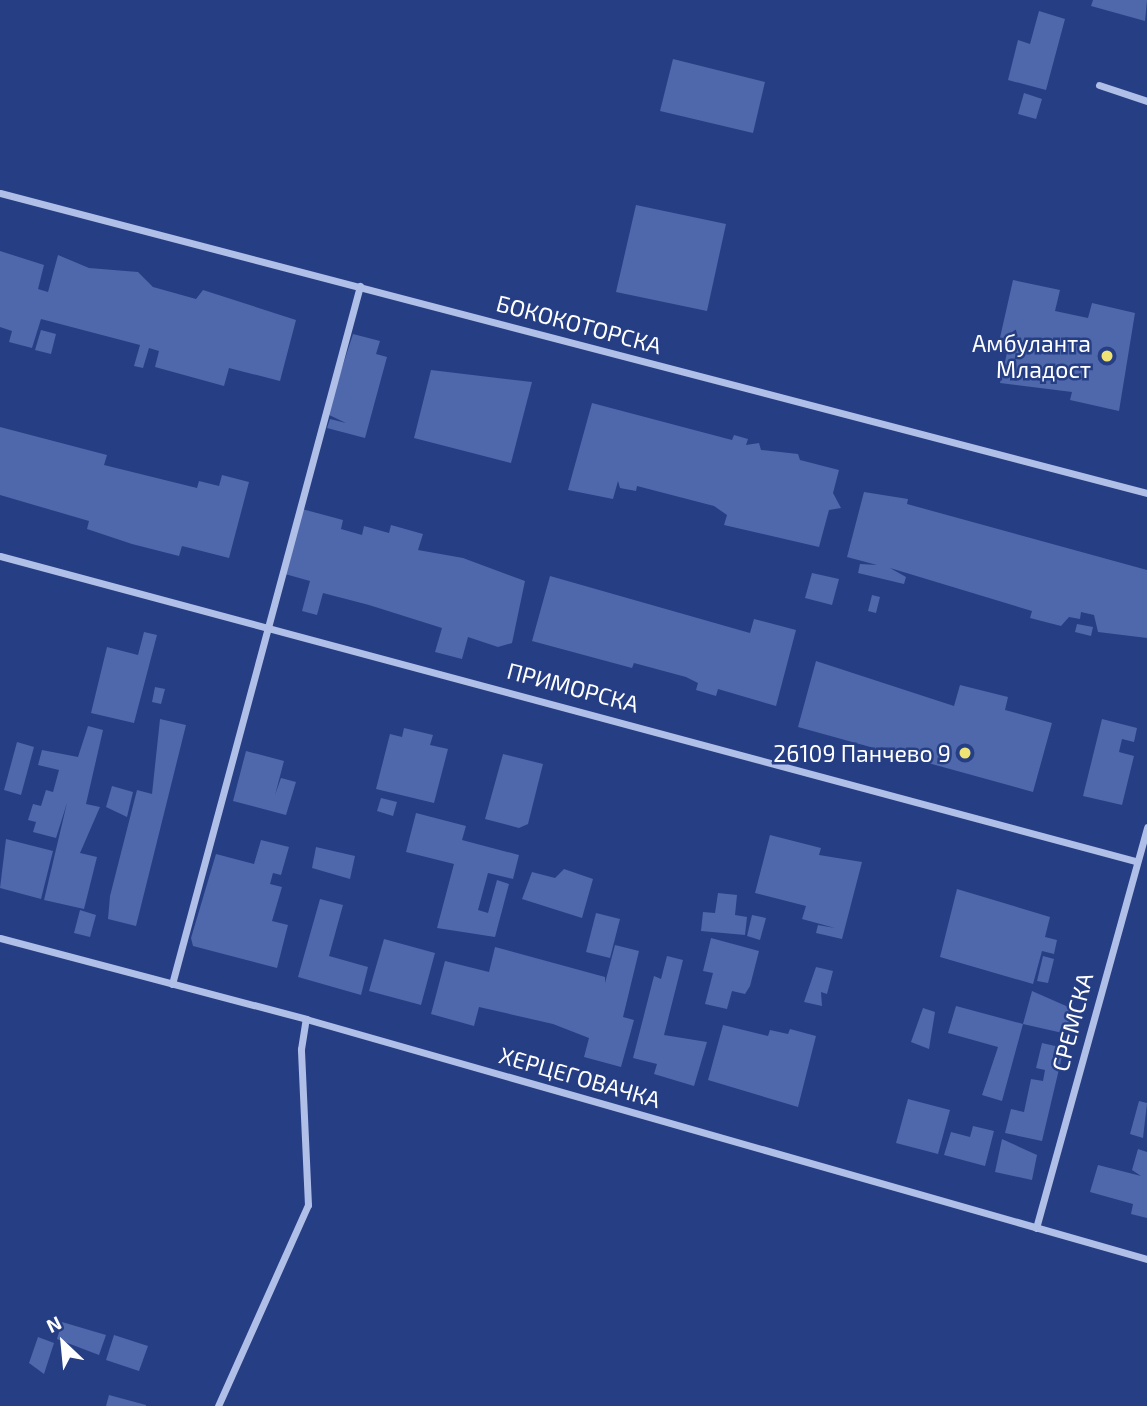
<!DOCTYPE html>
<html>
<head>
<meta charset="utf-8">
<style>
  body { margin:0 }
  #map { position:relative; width:1147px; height:1406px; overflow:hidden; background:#263e84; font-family:"Exo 2",sans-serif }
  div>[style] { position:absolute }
  .building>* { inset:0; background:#4f68ab }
  .minor>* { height:7px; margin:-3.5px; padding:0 3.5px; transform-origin:3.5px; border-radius:3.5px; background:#b0bfe7 }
  .dots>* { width:19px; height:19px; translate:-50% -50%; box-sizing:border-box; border:4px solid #263e84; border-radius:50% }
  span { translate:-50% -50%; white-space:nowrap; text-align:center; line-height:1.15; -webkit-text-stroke:5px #263e84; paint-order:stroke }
  .street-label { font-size:23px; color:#fff }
  .poi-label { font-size:23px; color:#fff }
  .right { translate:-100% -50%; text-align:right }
  .north { position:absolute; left:28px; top:1308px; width:70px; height:70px; -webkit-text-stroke:5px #263e84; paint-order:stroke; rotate:334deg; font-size:19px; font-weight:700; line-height:28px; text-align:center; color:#fff }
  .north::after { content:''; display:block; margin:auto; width:24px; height:32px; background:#fff; clip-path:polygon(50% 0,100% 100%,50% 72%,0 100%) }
</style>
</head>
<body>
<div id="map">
  <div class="building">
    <div style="clip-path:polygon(1093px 0,1147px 0,1145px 21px,1091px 6px)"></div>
    <div style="clip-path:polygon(1039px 11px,1065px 19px,1046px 90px,1008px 80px,1018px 40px,1030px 44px)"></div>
    <div style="clip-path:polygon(673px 59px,765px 82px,753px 133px,660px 111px)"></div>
    <div style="clip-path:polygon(1024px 93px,1042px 99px,1036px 119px,1018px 114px)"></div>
    <div style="clip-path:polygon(636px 205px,726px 224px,707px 311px,616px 292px)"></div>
    <div style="clip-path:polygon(0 251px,44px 265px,38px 289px,48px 292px,58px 255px,89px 268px,138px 272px,153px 287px,196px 299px,203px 290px,296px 320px,280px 381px,229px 368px,224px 386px,155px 367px,159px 351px,149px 348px,143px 368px,134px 366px,140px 345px,41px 319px,32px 348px,9px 342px,12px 331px,0 327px)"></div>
    <div style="clip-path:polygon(1013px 280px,1060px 290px,1055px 311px,1088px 318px,1092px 303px,1135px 313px,1119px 411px,1070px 400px,1072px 392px,1000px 383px,1007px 353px,997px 351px)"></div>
    <div style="clip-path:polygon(41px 330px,56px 334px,51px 354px,35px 350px)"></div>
    <div style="clip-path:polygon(353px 334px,380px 341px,376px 354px,387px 357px,365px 438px,327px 428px,330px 419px,346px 423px,327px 414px)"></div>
    <div style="clip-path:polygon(431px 370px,532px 382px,511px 463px,414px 438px)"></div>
    <div style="clip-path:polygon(592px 403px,732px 440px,734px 435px,748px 439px,746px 445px,759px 443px,761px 450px,798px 454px,800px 460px,839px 470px,833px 493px,841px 508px,829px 510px,819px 547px,724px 525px,727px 515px,714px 506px,637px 486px,636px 491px,620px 488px,618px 481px,613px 499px,568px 490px)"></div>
    <div style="clip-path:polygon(0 427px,107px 455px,104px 465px,197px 488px,199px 481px,219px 486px,222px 475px,249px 482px,229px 558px,182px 546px,179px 556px,132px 544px,87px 529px,89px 521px,0 495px)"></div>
    <div style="clip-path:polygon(864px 492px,908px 499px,907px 504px,1147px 570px,1147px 638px,1098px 632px,1094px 615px,1081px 612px,1080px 619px,1069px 617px,1061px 626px,1030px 618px,1032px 611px,890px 568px,906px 577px,904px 584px,858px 573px,860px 564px,877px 565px,847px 557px)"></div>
    <div style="clip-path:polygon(302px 509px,343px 520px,341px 529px,362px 535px,364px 526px,389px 533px,391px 525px,423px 534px,418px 550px,463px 558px,525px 581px,512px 643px,498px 647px,468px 637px,462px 659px,435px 652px,442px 628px,369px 605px,323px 593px,317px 615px,302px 611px,310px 581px,285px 574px)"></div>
    <div style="clip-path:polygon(812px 573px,839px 579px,832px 605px,805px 598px)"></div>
    <div style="clip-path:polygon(550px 576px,750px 633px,754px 619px,796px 630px,776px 706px,718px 689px,716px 696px,696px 690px,698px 683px,686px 677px,634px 663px,632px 668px,532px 641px)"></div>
    <div style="clip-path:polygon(872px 595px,880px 597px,876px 613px,868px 611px)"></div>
    <div style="clip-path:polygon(1077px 624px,1093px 627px,1091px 636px,1075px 632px)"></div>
    <div style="clip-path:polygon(144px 632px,157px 635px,134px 723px,91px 713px,107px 647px,138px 655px)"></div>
    <div style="clip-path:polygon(816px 661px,954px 706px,960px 685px,1008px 697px,1005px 710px,1052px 723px,1033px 792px,798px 727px)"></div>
    <div style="clip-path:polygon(155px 687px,165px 689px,161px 704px,152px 702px)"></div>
    <div style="clip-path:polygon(160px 719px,186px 725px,136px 926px,108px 919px,110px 896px,137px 790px,152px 794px)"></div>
    <div style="clip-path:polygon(1102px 719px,1137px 728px,1134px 742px,1122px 739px,1119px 752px,1134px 756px,1122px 805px,1083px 796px)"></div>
    <div style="clip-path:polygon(88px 726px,103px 730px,86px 804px,100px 807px,80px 853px,97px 857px,84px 909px,44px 900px,67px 803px,56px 838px,33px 832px,36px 822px,28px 820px,33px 804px,41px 806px,46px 790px,53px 792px,59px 770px,38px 765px,42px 750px,78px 757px)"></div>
    <div style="clip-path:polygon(404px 728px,433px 735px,430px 745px,448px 749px,434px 803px,376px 789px,390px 734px,402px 737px)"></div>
    <div style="clip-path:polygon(17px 742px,34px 747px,21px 795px,4px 790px)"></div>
    <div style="clip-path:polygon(246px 751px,284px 761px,275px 795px,281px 778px,296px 782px,286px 815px,233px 801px)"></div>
    <div style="clip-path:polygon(503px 754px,543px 764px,528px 824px,519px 828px,485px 819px)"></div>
    <div style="clip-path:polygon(112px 786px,133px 792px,127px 817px,106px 807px)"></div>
    <div style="clip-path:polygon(381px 798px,397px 802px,393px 816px,377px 811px)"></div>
    <div style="clip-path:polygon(416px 813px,466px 826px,462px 840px,519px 855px,513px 879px,488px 873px,478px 910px,488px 913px,497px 880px,509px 884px,495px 937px,437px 928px,454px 864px,406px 852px)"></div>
    <div style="clip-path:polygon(770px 835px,821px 848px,819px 855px,862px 862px,842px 939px,816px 933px,818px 925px,835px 928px,802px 919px,806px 906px,755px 893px)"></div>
    <div style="clip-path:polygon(6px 839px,53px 851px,41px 899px,0 888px)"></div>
    <div style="clip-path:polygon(261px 840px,289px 847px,281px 875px,273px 873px,270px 884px,282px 887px,272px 921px,288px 925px,277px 968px,193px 946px,191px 938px,216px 854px,254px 864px)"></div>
    <div style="clip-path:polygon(316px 847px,355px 856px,350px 879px,312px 868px)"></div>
    <div style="clip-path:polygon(564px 869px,593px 879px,582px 918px,522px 899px,532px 872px,555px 878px)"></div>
    <div style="clip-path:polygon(957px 889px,1050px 917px,1045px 937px,1057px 940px,1054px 954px,1042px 951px,1033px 984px,940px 957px)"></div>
    <div style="clip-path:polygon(718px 893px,737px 895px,735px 915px,747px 917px,745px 935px,701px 931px,703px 912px,715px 913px)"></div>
    <div style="clip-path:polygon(320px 899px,343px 905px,329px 956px,368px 967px,361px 995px,298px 977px)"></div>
    <div style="clip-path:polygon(80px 910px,96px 915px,90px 937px,74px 933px)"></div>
    <div style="clip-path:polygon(596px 913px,620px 919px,610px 958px,586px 952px)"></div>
    <div style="clip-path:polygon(752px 915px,766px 918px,760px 940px,747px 936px)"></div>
    <div style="clip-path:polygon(711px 938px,759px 951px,750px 986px,745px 994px,732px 991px,727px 1009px,705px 1004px,713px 973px,703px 971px)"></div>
    <div style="clip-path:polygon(384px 939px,435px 953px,421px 1005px,369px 991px)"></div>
    <div style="clip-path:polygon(615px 945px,639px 951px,623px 1017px,634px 1020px,621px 1067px,584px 1057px,589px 1038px,553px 1024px,479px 1007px,474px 1026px,431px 1014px,445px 961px,489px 972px,495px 947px,605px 977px,605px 983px)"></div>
    <div style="clip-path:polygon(667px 956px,683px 960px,664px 1035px,707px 1042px,694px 1086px,654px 1074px,657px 1064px,633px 1058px,654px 976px,661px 979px)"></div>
    <div style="clip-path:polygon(1043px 956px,1054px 959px,1048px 983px,1037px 981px)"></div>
    <div style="clip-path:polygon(816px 967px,833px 971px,827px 994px,821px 992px,822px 1006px,804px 1002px)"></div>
    <div style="clip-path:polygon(1032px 991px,1073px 1009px,1067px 1034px,1023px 1024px)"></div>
    <div style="clip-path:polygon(956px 1006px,1023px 1024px,1002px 1101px,982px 1095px,998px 1047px,948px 1033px)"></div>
    <div style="clip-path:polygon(923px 1008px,935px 1012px,929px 1049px,911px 1042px)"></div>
    <div style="clip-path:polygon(723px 1025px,768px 1036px,770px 1030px,788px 1034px,790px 1029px,816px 1036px,798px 1107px,708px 1080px)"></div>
    <div style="clip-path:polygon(1042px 1043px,1064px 1048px,1042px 1141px,1005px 1133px,1011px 1109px,1024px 1112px,1031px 1079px,1043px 1081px,1045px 1070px,1036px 1068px)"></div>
    <div style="clip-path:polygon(908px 1099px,950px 1110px,938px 1154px,896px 1143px)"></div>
    <div style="clip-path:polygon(1139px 1101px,1147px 1103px,1143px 1138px,1130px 1134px)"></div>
    <div style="clip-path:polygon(973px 1126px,994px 1131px,985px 1166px,944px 1155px,951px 1132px,970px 1137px)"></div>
    <div style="clip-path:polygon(1002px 1139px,1037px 1155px,1032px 1180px,995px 1172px)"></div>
    <div style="clip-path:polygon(1138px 1149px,1147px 1152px,1147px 1218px,1131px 1214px,1133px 1204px,1090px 1192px,1098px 1165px,1141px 1176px,1132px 1170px)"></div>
    <div style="clip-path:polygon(62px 1322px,106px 1335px,99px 1355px,57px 1339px)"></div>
    <div style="clip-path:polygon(114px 1335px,148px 1346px,139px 1371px,106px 1360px)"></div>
    <div style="clip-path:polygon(38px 1337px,54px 1343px,44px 1374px,29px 1363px)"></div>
    <div style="clip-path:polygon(109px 1395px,146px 1405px,146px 1406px,106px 1406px)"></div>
  </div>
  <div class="minor">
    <div style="left:1099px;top:85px;width:51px;rotate:18.4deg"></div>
    <div style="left:0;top:193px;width:1186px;rotate:14.66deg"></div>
    <div style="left:0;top:556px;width:1175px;rotate:15.04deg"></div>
    <div style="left:0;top:938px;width:317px;rotate:14.8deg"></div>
    <div style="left:306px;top:1019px;width:875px;rotate:15.93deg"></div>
    <div style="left:172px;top:984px;width:723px;rotate:-74.93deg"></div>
    <div style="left:1036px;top:1228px;width:416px;rotate:-74.5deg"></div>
    <div style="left:218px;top:1406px;width:220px;rotate:-65.9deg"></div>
    <div style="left:308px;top:1205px;width:156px;rotate:-92.6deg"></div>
    <div style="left:301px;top:1049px;width:30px;rotate:-81deg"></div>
  </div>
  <div class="dots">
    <div style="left:1107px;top:356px;background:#f0e375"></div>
    <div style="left:965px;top:753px;background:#f0e375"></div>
  </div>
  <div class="street-label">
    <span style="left:579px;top:324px;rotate:15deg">БОКОКОТОРСКА</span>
    <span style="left:573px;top:687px;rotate:15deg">ПРИМОРСКА</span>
    <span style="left:1072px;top:1022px;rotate:-75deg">СРЕМСКА</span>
    <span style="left:580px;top:1077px;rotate:16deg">ХЕРЦЕГОВАЧКА</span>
  </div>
  <div class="poi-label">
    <span class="right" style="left:1091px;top:356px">Амбуланта<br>Младост</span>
    <span class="right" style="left:951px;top:753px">26109 Панчево 9</span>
  </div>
  <div class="north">N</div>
</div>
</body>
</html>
